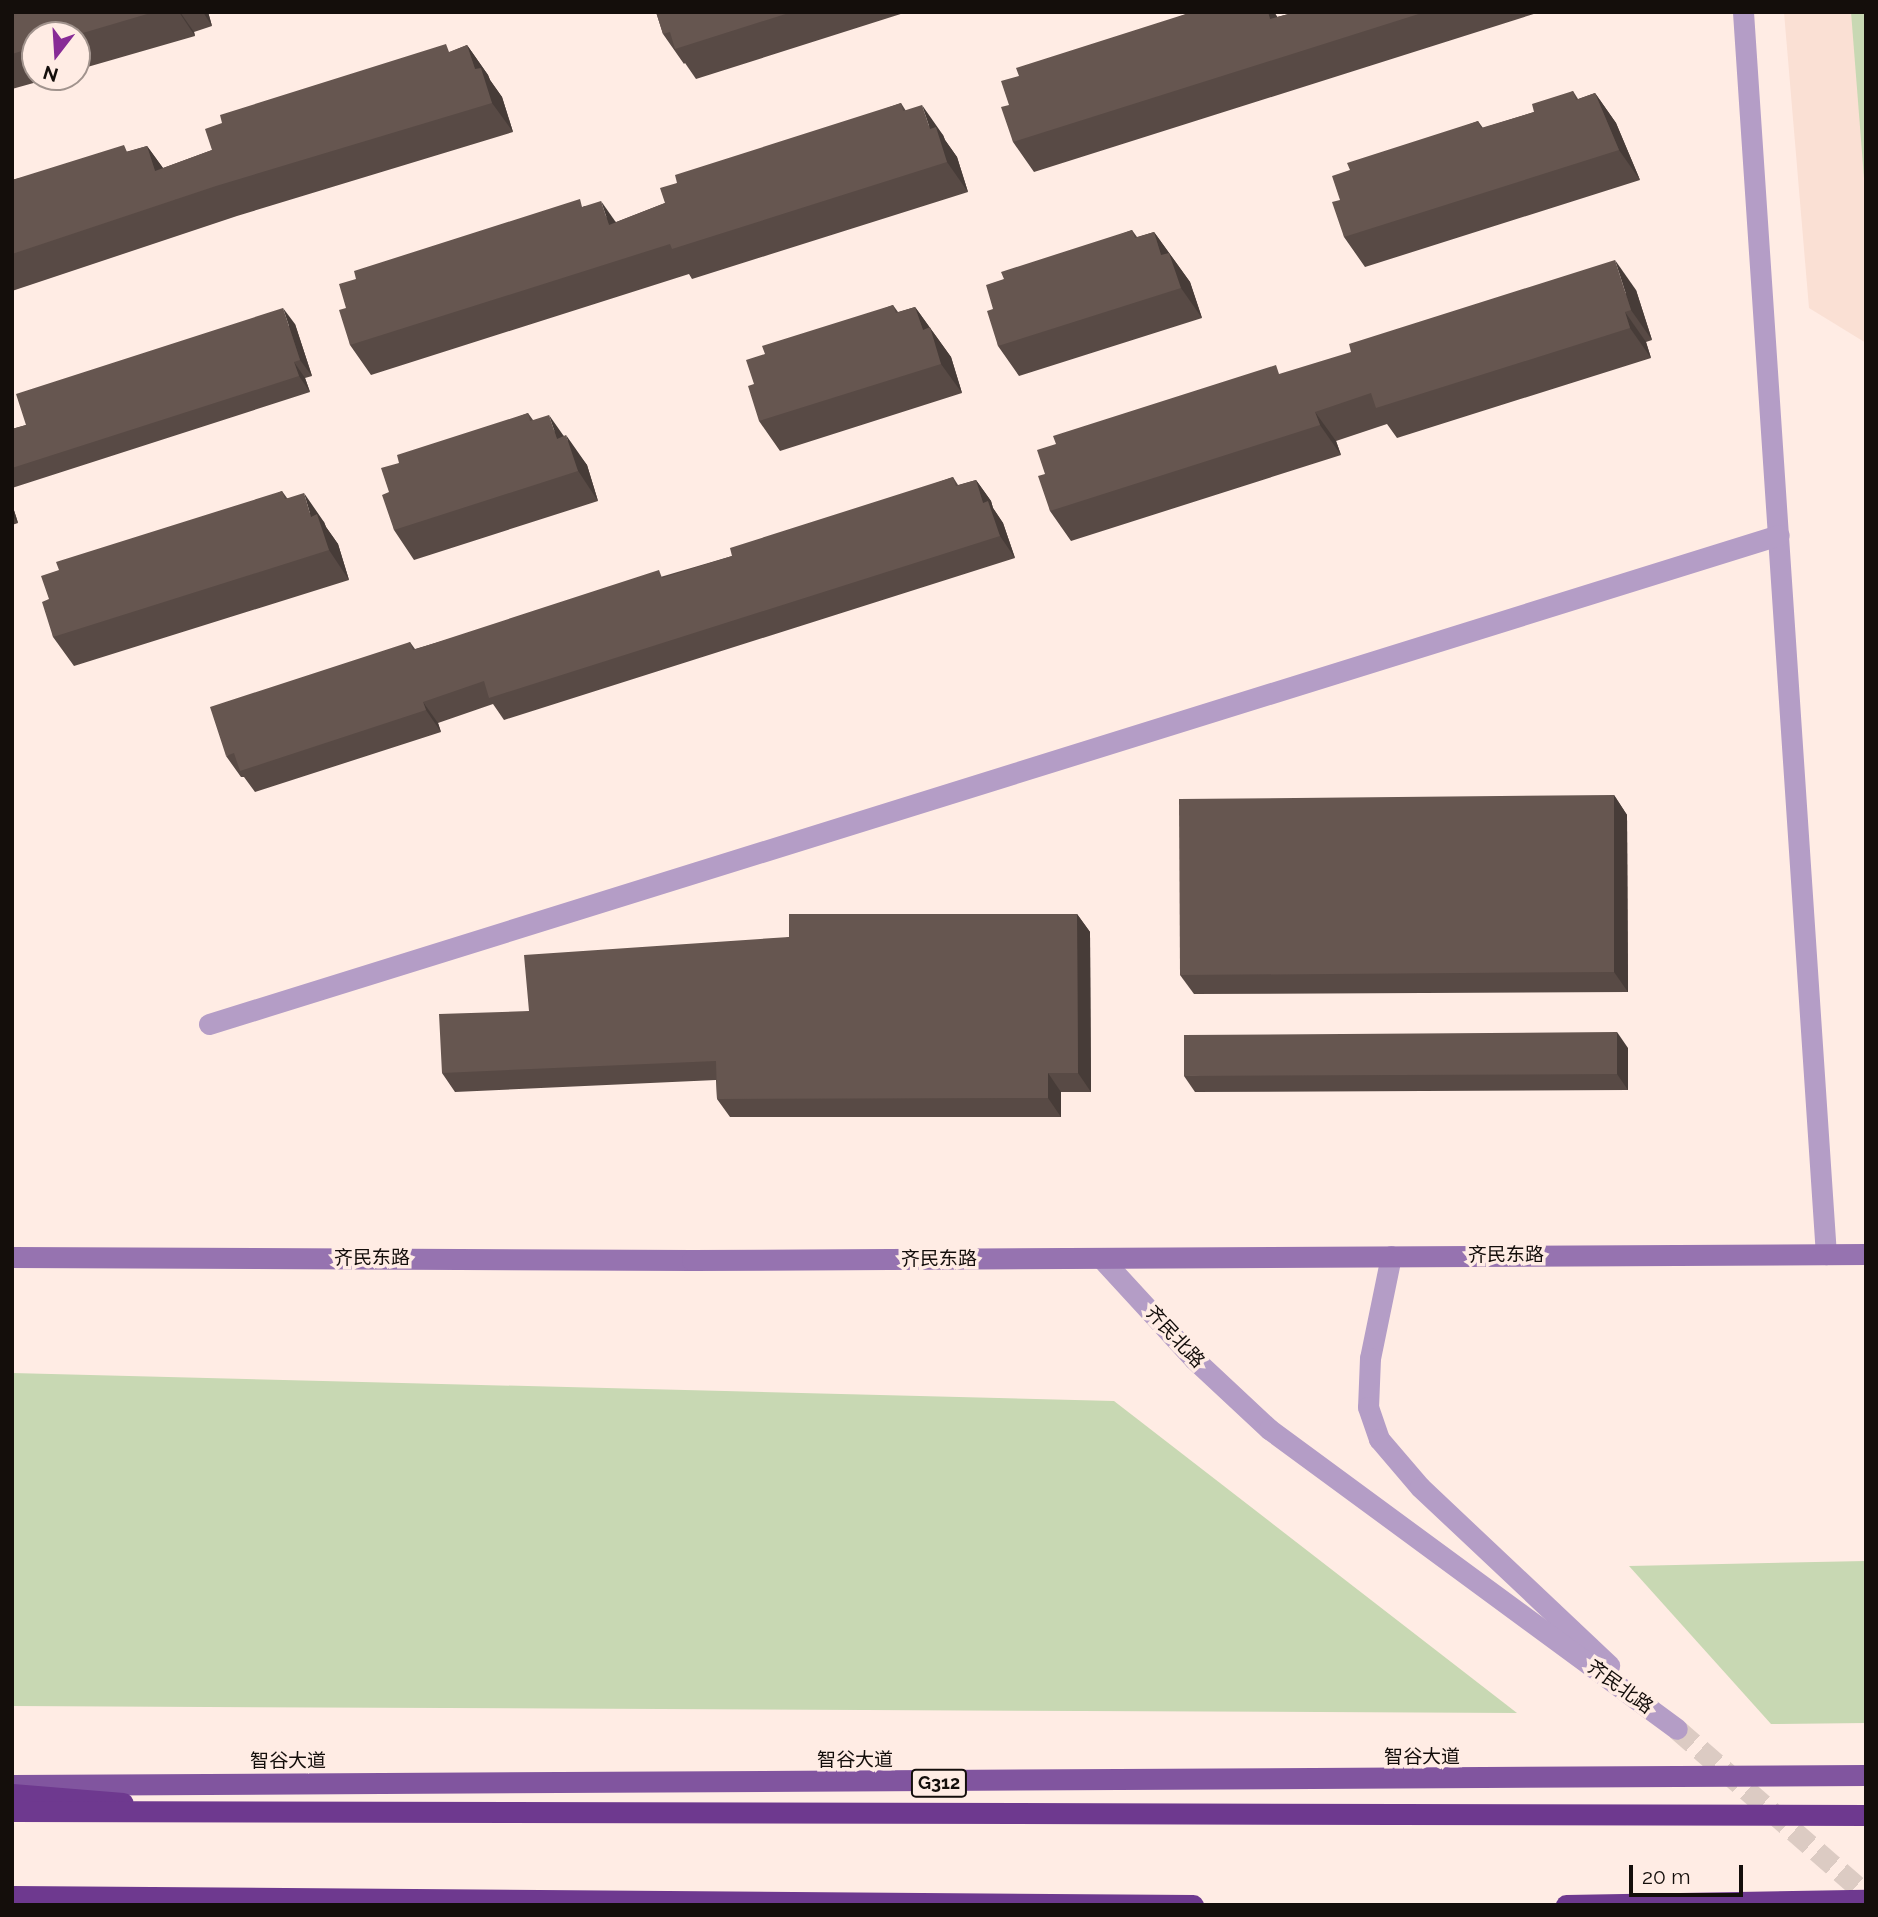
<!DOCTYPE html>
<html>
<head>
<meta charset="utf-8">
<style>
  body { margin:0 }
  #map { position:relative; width:1878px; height:1917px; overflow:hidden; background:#ffece4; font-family:Raleway,"Noto Sans SC",sans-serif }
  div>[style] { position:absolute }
  .built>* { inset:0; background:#fae0d4 }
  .green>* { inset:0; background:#c8d8b3 }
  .street-tunnel>* { height:21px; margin-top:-10.5px; transform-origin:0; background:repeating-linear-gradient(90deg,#dccbc3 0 21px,transparent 0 31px) }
  .street>* { height:21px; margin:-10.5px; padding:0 10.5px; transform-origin:10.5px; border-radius:10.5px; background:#b49dc6 }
  .secondary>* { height:21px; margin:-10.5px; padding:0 10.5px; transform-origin:10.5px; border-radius:10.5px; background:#9673b0 }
  .primary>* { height:21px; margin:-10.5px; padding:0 10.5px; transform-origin:10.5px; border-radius:10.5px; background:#81559f }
  .highway>* { height:21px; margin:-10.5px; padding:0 10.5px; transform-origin:10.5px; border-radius:10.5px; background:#6e398f }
  .highway-bridge>* { height:21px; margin:-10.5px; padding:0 10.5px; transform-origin:10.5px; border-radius:10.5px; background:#6e398f }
  .wall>* { inset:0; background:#584a45 }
  .shaded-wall>* { inset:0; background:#473c38 }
  .building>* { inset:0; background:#665650 }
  span { translate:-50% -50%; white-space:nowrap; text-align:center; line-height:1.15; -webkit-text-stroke:7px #ffece4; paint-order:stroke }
  .shield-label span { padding:2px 5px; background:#ffece4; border:2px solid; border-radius:5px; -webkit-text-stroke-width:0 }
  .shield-label { font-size:18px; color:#140e0b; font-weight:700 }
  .street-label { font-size:19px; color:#140e0b }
  .frame { position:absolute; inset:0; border:14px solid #140e0b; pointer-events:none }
  .north { position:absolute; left:21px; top:21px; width:70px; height:70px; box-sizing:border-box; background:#ffece4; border:2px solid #a1938d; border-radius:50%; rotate:197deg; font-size:19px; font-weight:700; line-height:28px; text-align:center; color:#140e0b }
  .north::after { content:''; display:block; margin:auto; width:24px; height:32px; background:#882b96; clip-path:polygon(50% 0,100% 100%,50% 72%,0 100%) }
  .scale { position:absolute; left:1629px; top:1865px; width:114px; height:32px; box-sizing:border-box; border:4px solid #140e0b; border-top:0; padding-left:9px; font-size:21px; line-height:24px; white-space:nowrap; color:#140e0b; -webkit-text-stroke:5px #ffece4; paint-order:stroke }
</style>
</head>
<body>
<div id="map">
  <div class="built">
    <div style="clip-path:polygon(1784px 12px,1866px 12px,1866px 343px,1809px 308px)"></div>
  </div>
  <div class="green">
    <div style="clip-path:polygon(1851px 12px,1866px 12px,1866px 204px)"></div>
    <div style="clip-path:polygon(12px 1373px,1114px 1401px,1517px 1713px,12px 1706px)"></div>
    <div style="clip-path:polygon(1866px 1561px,1866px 1723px,1771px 1724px,1629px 1566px)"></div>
  </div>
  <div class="street-tunnel">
    <div style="left:1677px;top:1729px;width:251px;rotate:41.1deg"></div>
  </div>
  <div class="street">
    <div style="left:1743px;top:12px;width:1245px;rotate:86.18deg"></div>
    <div style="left:209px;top:1024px;width:1644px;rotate:-17.3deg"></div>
    <div style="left:1391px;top:1256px;width:104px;rotate:101.6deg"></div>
    <div style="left:1370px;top:1358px;width:49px;rotate:92.3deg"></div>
    <div style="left:1368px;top:1407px;width:34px;rotate:71deg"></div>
    <div style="left:1379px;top:1439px;width:63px;rotate:49.5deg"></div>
    <div style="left:1420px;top:1487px;width:260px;rotate:43.3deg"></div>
    <div style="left:1102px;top:1259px;width:136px;rotate:47.4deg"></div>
    <div style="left:1194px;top:1359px;width:103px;rotate:43deg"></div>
    <div style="left:1269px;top:1429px;width:506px;rotate:36.33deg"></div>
  </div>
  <div class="secondary">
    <div style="left:12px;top:1257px;width:680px;rotate:0.25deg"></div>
    <div style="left:692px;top:1260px;width:1174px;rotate:-0.29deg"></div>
  </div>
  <div class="primary">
    <div style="left:12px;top:1785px;width:1854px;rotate:-0.31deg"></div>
  </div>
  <div class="highway">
    <div style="left:12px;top:1794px;width:111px;rotate:4.6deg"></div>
    <div style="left:12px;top:1896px;width:1181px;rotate:0.44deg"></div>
    <div style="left:1566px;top:1905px;width:300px;rotate:-1deg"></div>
  </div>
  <div class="highway-bridge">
    <div style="left:12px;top:1811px;width:1854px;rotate:0.12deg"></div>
  </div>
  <div class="wall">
    <div style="clip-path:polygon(12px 12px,208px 12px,212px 26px,194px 32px,195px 36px,77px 70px,77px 35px,35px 35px,35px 77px,55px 77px,12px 89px)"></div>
    <div style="clip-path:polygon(656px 12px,907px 12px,696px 79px,685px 63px,684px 64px,663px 34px)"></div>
    <div style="clip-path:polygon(1192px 12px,1274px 12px,1277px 17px,1296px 12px,1540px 12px,1034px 172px,1013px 142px,1009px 105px,1019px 76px)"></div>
    <div style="clip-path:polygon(467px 45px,488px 75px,490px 80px,502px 97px,513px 132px,237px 216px,12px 291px,12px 180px,129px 151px,147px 146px,163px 168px,212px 150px)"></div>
    <div style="clip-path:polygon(1573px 91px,1578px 99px,1595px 93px,1616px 123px,1640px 180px,1365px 267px,1344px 237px,1340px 200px,1350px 170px,1478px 121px,1483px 128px,1534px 112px)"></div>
    <div style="clip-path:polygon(901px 103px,906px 111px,943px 135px,945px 140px,957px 157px,968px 192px,692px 279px,689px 274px,371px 375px,350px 345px,346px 308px,585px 206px,616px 222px,665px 203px,677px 183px)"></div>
    <div style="clip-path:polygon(1132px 230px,1137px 237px,1154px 232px,1190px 282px,1202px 318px,1019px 376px,998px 346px,993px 309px,1004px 279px)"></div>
    <div style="clip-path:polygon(1636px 290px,1652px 340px,1646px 342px,1651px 358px,1397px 438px,1387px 424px,1336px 441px,1341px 455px,1071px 541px,1050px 511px,1045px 474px)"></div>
    <div style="clip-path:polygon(893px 305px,898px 312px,915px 307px,951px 357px,962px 393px,780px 451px,759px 421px,765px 354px)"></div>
    <div style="clip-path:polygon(295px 324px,312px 376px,305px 378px,310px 392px,12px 488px,12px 429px,26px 425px)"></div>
    <div style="clip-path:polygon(528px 413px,533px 420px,564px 436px,587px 465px,598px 501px,414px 560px,394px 530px,389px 492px,399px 463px)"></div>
    <div style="clip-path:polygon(953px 477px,958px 485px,976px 480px,991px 501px,993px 508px,1003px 523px,1015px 558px,504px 720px,493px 704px,438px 723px,441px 732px,255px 792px,244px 777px,241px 777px,226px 756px,410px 642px,415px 649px,732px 556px)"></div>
    <div style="clip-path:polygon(282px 491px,287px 498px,324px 522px,326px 527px,338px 544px,349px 580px,74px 666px,53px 637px,49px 599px)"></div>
    <div style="clip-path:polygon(12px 504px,18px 523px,12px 525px)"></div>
    <div style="clip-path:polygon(1614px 795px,1627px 815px,1628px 992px,1194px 994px,1180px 975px)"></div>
    <div style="clip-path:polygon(1077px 914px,1090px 932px,1091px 1092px,1061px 1092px,1061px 1117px,730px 1117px,717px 1099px,716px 1080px,455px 1092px,442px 1073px,529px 1011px,789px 937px)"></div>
    <div style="clip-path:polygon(1628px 1048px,1628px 1090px,1195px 1092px,1184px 1076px)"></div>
  </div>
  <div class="shaded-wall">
    <div style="clip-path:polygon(179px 12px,180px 12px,194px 32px,195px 36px)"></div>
    <div style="clip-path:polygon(203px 12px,208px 12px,212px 26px)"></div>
    <div style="clip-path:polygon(1268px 12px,1274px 12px,1285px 28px,1270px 19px)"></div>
    <div style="clip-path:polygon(467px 45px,488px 75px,490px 80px,502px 97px,513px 132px,492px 103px,475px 69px)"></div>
    <div style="clip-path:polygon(1595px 93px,1616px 123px,1640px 180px,1619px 150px)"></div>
    <div style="clip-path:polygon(922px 105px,943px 135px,945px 140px,957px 157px,968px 192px,947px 162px,930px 129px)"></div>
    <div style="clip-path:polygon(147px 146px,168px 175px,176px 200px,155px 171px)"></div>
    <div style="clip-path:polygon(601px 201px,622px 231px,609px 225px)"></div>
    <div style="clip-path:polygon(1154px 232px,1190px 282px,1202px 318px,1181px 288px,1161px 255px)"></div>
    <div style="clip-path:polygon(1615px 260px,1636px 290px,1652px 340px,1631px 310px)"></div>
    <div style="clip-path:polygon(915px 307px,951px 357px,962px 393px,941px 364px,923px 330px)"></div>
    <div style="clip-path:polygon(283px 308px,295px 324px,312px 376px,300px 360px)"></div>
    <div style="clip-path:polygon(1625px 312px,1646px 342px,1651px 358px,1630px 328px)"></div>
    <div style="clip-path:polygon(294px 362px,305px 378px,310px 392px,299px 376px)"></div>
    <div style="clip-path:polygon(1315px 412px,1336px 441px,1341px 455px,1320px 425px)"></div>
    <div style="clip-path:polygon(549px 415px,568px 442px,566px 435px,587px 465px,598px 501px,557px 439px)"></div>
    <div style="clip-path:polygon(976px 480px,991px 501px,993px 508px,1003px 523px,1015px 558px,1000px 536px,983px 503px)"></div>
    <div style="clip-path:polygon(304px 493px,324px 522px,326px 527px,338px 544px,349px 580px,329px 550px,311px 517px)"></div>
    <div style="clip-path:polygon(12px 504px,18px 523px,12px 515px)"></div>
    <div style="clip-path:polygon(423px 702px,438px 723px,441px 732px,426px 710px)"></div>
    <div style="clip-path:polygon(1614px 795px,1627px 815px,1628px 992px,1614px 972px)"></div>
    <div style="clip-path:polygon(1077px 914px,1090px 932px,1091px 1092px,1078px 1073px)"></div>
    <div style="clip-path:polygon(1617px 1032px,1628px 1048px,1628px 1090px,1617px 1074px)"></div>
    <div style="clip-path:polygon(1048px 1073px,1061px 1092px,1061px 1117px,1048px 1098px)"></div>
  </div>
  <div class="building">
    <div style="clip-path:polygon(12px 12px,154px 12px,76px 35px,35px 35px,35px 47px,12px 54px)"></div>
    <div style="clip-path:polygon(656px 12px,792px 12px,675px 49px,670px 32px,663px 34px)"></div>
    <div style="clip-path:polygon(1192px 12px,1268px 12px,1270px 19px,1296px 12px,1425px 12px,1013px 142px,1001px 107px,1009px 105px,1001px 81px,1019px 76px,1016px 68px)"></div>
    <div style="clip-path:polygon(446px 44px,449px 52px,467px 45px,475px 69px,481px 68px,492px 103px,216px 186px,12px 254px,12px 180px,124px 145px,127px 152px,147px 146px,155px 171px,212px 150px,205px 129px,222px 123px,220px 115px)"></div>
    <div style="clip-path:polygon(1573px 91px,1576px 100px,1595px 93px,1619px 150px,1344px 237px,1332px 202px,1340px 200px,1332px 176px,1350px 170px,1347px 163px,1478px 121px,1481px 128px,1534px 112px,1532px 104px)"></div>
    <div style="clip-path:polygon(901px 103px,903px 111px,922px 105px,930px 129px,936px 127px,947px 162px,672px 249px,670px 244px,350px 345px,339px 310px,346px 308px,339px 284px,356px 279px,354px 271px,580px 199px,582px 207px,601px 201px,609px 225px,665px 203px,660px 188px,677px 183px,675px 175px)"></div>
    <div style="clip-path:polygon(1132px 230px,1135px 238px,1154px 232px,1161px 255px,1169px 253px,1181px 288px,998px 346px,987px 311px,993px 309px,986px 285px,1004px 279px,1001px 272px)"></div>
    <div style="clip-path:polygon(1615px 260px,1631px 310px,1625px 312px,1630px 328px,1376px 408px,1371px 393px,1315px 412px,1320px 425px,1050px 511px,1038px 476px,1045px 474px,1037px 450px,1056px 444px,1053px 436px,1276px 365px,1279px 374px,1351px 352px,1349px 344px)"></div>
    <div style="clip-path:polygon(893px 305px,896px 313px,915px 307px,923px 330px,930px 327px,941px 364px,759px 421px,748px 386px,754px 384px,746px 360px,765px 354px,762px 346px)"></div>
    <div style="clip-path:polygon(283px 308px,300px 360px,294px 362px,299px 376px,12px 468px,12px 429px,26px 425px,16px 394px)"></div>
    <div style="clip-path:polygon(528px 413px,530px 421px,549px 415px,557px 439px,566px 435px,578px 471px,394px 530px,382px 495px,389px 492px,381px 468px,399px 463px,397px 455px)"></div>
    <div style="clip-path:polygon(953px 477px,956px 486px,976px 480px,983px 503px,988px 501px,1000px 536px,489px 698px,484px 681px,423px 702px,426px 710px,240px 771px,234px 753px,226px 756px,210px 707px,410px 642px,413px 650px,659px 570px,662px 578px,732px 556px,730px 548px)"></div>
    <div style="clip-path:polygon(282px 491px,285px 499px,304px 493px,311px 517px,317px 514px,329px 550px,53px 637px,42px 602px,49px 599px,41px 576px,59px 570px,56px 562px)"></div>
    <div style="clip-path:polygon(1614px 795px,1614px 972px,1180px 975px,1179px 799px)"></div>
    <div style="clip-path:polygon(789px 914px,1077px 914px,1078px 1073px,1048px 1073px,1048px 1098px,717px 1099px,716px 1061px,442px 1073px,439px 1014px,529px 1011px,524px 955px,789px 937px)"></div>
    <div style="clip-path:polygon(1617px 1032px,1617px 1074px,1184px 1076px,1184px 1035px)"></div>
  </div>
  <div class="shield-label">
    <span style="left:939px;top:1783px">G312</span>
  </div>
  <div class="street-label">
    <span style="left:1506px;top:1255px">齐民东路</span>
    <span style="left:372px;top:1258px">齐民东路</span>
    <span style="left:939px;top:1259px">齐民东路</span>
    <span style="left:1175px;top:1337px;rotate:47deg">齐民北路</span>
    <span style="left:1620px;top:1687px;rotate:36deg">齐民北路</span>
    <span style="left:1422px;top:1757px">智谷大道</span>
    <span style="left:855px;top:1760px">智谷大道</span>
    <span style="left:288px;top:1761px">智谷大道</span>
  </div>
  <div class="frame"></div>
  <div class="north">N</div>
  <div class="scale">20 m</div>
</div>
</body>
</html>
